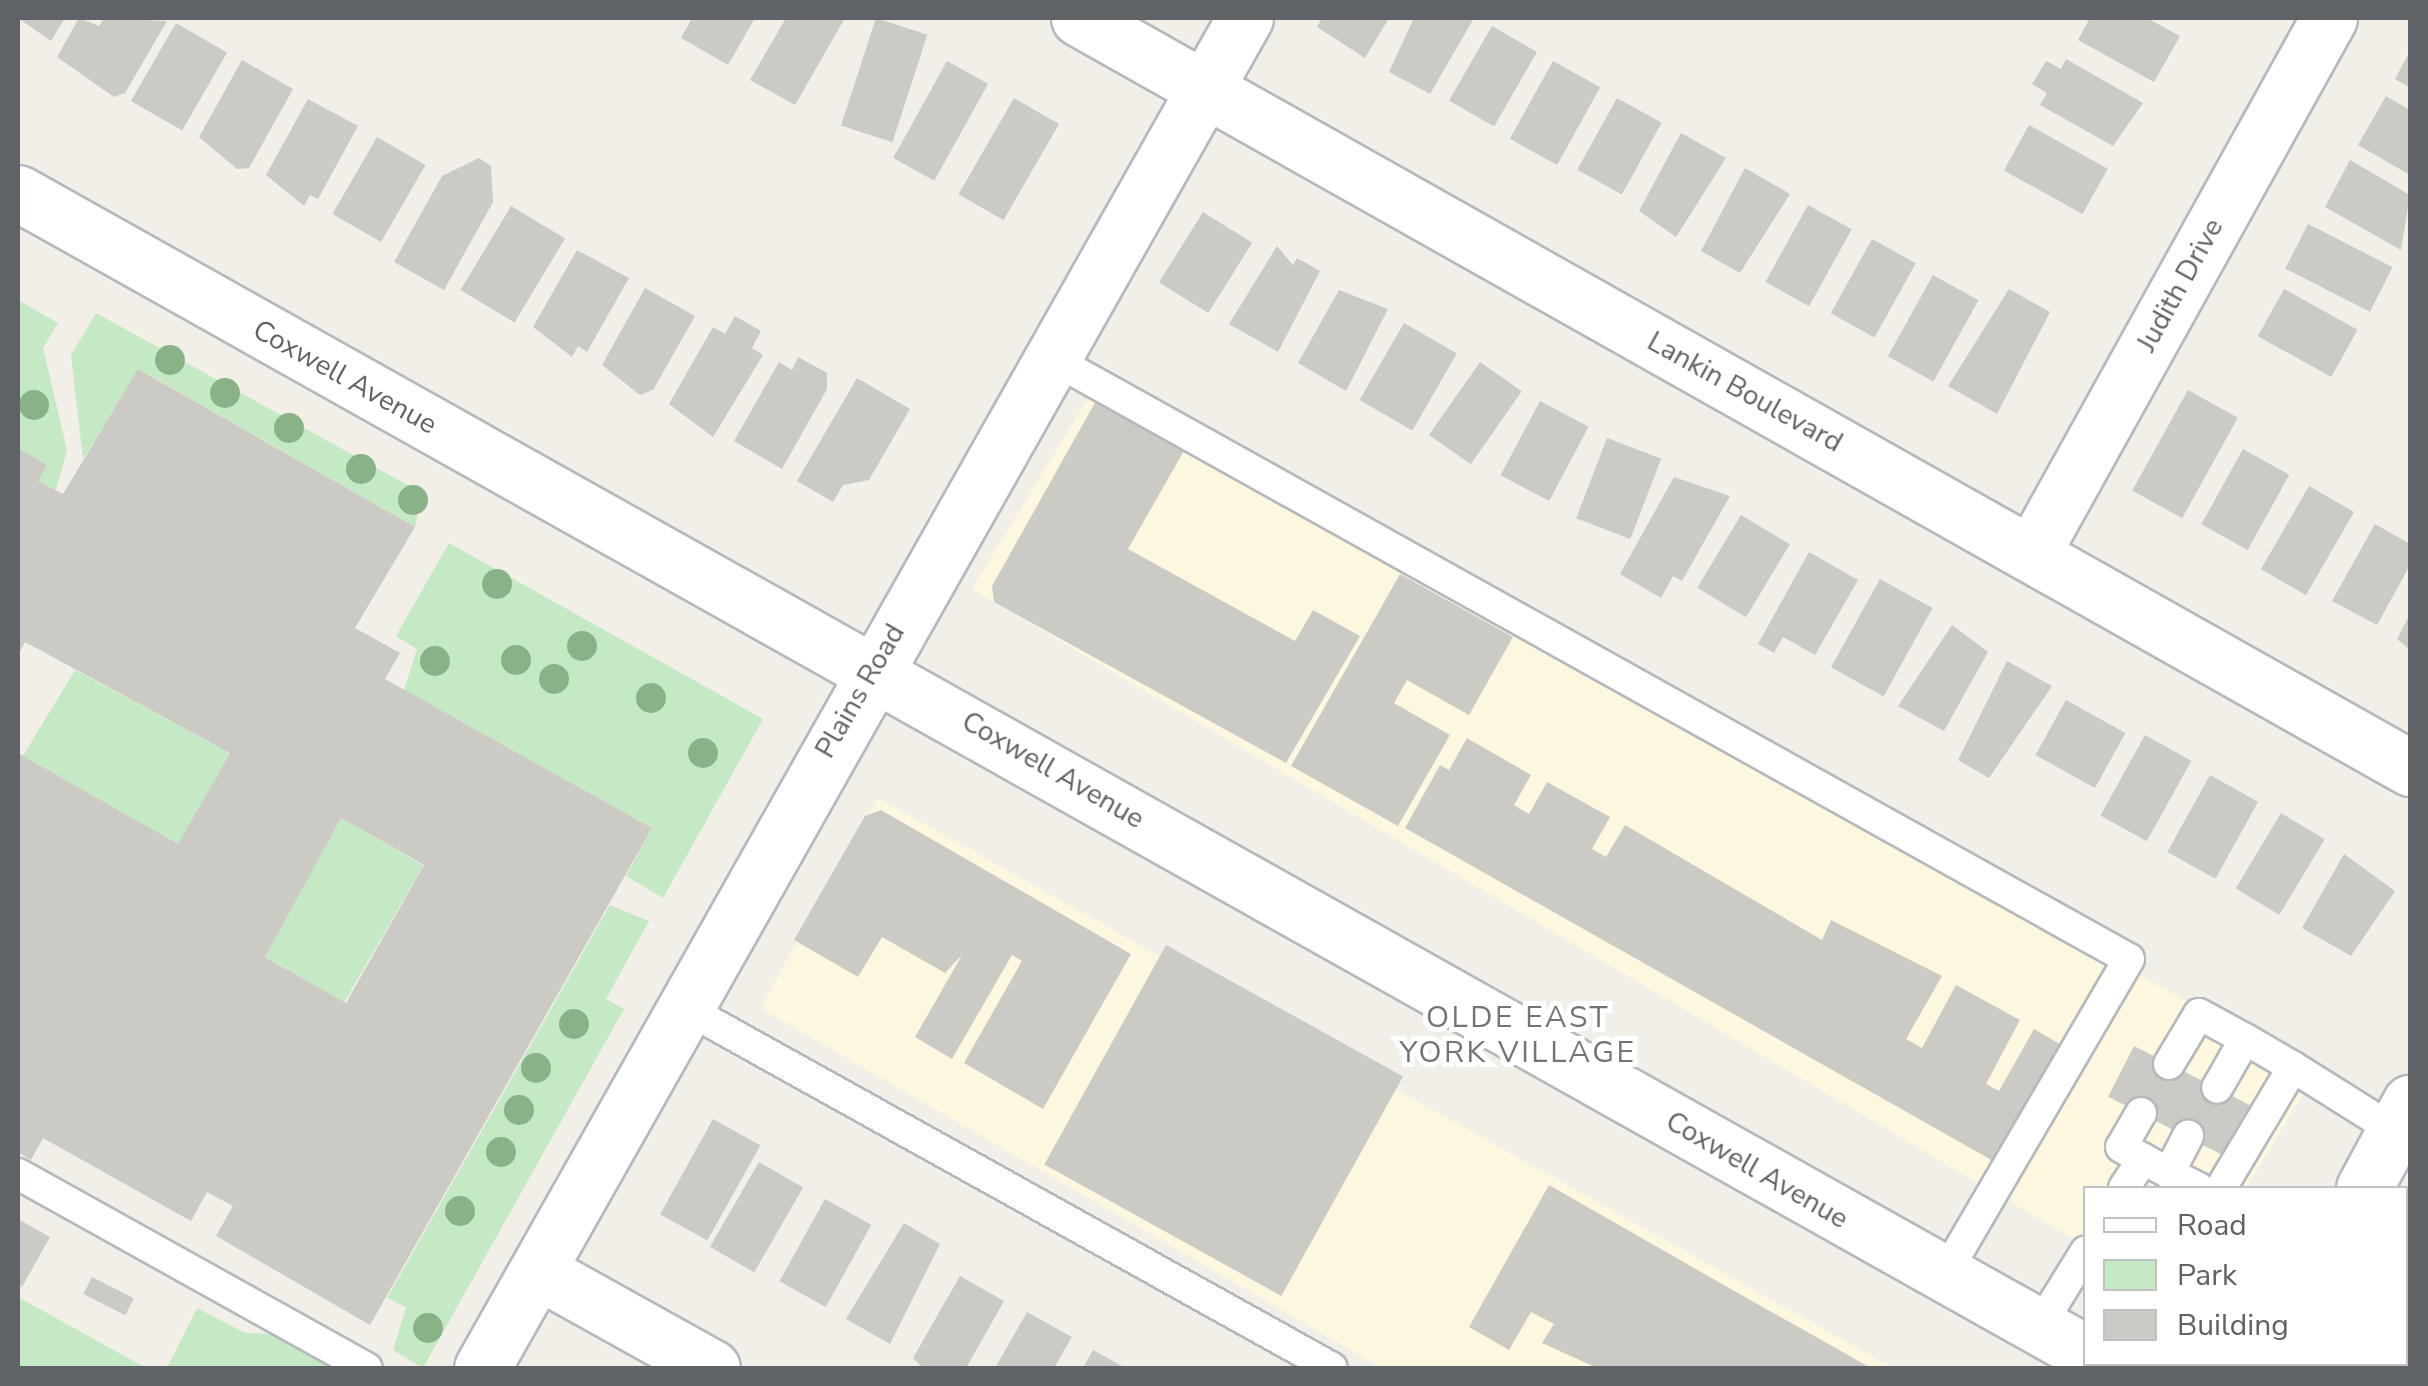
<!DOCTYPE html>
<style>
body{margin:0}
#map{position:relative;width:2428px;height:1386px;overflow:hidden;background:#f1efe8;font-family:"Nunito Sans",sans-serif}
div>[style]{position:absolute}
.commercial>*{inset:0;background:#fef7e0}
.green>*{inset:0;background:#c5e8c5;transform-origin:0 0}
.building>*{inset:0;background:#cccac5;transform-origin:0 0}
.roads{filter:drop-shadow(2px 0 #b5b8bc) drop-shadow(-2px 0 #b5b8bc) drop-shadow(0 2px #b5b8bc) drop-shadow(0 -2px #b5b8bc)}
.service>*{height:30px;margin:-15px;padding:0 15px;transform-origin:15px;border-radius:15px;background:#fff}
.minor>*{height:55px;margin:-27.5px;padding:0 27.5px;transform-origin:27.5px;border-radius:27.5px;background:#fff}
.secondary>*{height:55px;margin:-27.5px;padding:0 27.5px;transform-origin:27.5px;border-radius:27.5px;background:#fff}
.trees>*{width:30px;height:30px;margin:-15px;border-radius:50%;background:#89b387}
span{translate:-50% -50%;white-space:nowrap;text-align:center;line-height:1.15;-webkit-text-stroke:10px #fff;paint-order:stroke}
.street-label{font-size:28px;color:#5f6368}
.neighbourhood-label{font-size:30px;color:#70757a;letter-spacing:2.5px}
.frame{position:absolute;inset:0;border:20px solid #5f6368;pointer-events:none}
.legend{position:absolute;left:2083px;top:1186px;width:325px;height:180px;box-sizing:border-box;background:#fff;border:2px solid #bfc1c3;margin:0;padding:12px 18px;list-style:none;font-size:30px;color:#5f6368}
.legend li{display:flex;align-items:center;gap:20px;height:50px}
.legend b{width:50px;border:2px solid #bfc1c3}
</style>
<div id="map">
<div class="commercial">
<div style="clip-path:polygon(1092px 392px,2316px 1073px,2246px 1188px,2086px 1188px,2085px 1246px,972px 589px)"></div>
<div style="clip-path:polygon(878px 798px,1893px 1368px,1382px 1368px,760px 1008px)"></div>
</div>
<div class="green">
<div style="clip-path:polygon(18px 300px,58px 323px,43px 348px,67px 450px,56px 490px,38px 481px,47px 465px,18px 448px)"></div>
<div style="clip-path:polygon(96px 313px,422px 493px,415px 527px,139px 369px,83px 459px,71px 355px)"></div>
<div style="clip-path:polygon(449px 543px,763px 719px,663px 898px,626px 876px,652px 828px,404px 690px,417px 649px,396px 636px)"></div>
<div style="clip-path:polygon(75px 670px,230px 753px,151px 892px,78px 919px,134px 819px,23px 756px)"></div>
<div style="left:341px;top:818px;width:95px;height:158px;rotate:30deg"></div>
<div style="clip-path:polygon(610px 905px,649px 921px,606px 999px,624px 1009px,423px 1368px,393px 1350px,406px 1307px,387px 1298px)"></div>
<div style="clip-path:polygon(18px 1297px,146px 1368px,18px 1368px)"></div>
<div style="clip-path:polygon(197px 1308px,245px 1333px,271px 1334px,332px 1368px,167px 1368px)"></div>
</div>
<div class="building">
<div style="clip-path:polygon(18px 18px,65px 18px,51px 41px)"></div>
<div style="clip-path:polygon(79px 18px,99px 26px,104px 18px,167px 21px,125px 93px,114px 97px,57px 57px)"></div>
<div style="clip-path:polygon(692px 18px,755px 18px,728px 65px,681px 38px)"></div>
<div style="clip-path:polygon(786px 18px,845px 18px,795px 105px,750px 80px)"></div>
<div style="left:876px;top:18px;width:54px;height:113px;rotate:18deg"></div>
<div style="clip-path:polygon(1322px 18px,1389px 18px,1365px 58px,1317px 27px)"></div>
<div style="clip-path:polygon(1414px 18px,1474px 18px,1430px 94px,1389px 72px)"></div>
<div style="clip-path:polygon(2090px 18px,2147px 18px,2180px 36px,2154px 82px,2078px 40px)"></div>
<div style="left:176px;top:23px;width:59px;height:90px;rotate:30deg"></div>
<div style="left:1492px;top:26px;width:52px;height:86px;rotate:30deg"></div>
<div style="clip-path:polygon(2410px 51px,2410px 88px,2395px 79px)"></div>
<div style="clip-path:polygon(2066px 59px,2143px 103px,2113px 146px,2040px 105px,2047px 93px,2032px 84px,2046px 61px,2061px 69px)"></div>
<div style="clip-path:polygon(242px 60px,293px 89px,249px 168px,237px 169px,199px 137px)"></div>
<div style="left:947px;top:61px;width:47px;height:111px;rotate:29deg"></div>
<div style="left:1553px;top:61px;width:54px;height:89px;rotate:29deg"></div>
<div style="clip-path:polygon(2386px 96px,2410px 110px,2410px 175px,2358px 145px)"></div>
<div style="left:1014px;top:98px;width:52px;height:111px;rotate:30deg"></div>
<div style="left:1617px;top:98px;width:51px;height:82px;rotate:29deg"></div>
<div style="clip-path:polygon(308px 99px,358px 126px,318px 199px,310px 195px,304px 206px,266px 175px)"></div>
<div style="left:2029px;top:125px;width:90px;height:52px;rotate:29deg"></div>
<div style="clip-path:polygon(1681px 133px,1726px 158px,1676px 237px,1639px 211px)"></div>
<div style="left:377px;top:137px;width:56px;height:89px;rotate:30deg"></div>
<div style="clip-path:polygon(479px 158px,491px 166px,493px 202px,444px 290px,394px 262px,442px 176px)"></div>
<div style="clip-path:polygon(2350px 160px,2410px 195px,2401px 250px,2325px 207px)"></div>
<div style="clip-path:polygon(1745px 168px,1790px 194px,1740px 273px,1701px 251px)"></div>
<div style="left:1808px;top:205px;width:50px;height:88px;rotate:29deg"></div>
<div style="left:511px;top:206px;width:63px;height:98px;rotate:31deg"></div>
<div style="left:1203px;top:212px;width:58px;height:83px;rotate:32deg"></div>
<div style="left:2308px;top:224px;width:95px;height:50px;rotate:27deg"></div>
<div style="left:1872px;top:239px;width:50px;height:85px;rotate:29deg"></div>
<div style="clip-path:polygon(1277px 246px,1293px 265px,1297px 258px,1320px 271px,1278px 352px,1229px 324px)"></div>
<div style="clip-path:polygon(577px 250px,629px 278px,587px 352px,578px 346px,572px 357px,533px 327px)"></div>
<div style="left:1933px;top:275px;width:52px;height:93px;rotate:29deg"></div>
<div style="clip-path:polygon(645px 288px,695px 316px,653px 390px,640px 395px,602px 365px)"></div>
<div style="clip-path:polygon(2009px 289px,2050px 312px,1997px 414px,1948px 386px)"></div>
<div style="left:2284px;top:289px;width:84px;height:54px;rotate:29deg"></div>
<div style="clip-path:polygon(1339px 290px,1388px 309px,1346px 391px,1298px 363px)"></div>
<div style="clip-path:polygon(735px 316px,761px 331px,752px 348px,763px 355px,713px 437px,669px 404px,713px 327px,725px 334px)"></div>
<div style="left:1404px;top:323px;width:61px;height:89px;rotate:30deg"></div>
<div style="clip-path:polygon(798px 357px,827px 373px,827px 389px,782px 469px,734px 441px,779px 362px,792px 370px)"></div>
<div style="left:1480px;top:362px;width:51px;height:89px;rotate:35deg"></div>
<div style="clip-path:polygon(evenodd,138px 369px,415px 527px,355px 628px,400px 653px,385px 679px,652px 828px,370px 1325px,216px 1236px,233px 1206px,207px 1192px,191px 1221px,43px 1138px,31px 1160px,18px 1152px,18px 753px,178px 844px,230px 753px,25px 642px,18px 655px,18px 448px,47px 465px,38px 481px,63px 494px,138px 369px,341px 818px,424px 865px,346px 1003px,265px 957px,341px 818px)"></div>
<div style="clip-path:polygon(857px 378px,910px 409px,869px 480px,843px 485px,833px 502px,797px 481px)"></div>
<div style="left:2188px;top:390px;width:57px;height:115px;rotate:29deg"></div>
<div style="clip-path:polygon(1097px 399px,1185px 449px,1128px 549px,1295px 641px,1313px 610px,1360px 636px,1286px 763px,994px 602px,992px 586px)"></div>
<div style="left:1540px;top:401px;width:55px;height:84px;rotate:28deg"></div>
<div style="left:1607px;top:438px;width:58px;height:86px;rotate:21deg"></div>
<div style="left:2243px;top:449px;width:53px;height:86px;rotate:29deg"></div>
<div style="clip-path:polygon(1674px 477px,1730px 496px,1682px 581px,1673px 576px,1661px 598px,1620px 574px)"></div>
<div style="left:2309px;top:486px;width:52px;height:96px;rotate:30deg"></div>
<div style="left:1741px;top:515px;width:57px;height:85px;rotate:31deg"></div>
<div style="clip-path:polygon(2375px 524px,2410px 544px,2410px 565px,2377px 625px,2332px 601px)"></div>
<div style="clip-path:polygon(1809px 552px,1858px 580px,1815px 655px,1783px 637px,1774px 653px,1758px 644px)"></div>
<div style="clip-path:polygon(1400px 574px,1513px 637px,1469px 715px,1407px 680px,1394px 703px,1450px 735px,1398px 826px,1291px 766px)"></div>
<div style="left:1880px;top:579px;width:60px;height:101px;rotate:29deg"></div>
<div style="clip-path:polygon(2410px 614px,2410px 650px,2397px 639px)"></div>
<div style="clip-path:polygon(1952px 625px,1988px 652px,1944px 731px,1898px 706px)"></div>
<div style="clip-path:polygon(2007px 661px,2052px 686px,1989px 778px,1958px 760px)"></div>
<div style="left:2066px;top:700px;width:68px;height:63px;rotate:29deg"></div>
<div style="left:2145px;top:735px;width:53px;height:92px;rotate:29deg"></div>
<div style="clip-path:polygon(1467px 738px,1531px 775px,1514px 805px,1529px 814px,1547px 782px,1610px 817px,1592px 849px,1606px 857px,1625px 825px,1822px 940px,1831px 920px,1942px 976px,1906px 1039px,1922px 1048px,1956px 985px,2020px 1020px,1986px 1084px,1999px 1091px,2034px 1029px,2070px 1050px,2002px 1166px,1405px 828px,1440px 765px,1449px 770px)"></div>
<div style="left:2210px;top:775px;width:55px;height:88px;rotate:29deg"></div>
<div style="clip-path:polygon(881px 810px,1131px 954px,1043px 1109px,964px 1063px,1022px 961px,1012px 955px,952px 1059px,915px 1037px,962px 955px,945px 973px,882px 937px,858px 977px,794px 940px,865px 816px)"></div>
<div style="left:2281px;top:813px;width:51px;height:88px;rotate:31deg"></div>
<div style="clip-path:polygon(2344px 854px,2395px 891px,2351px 956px,2302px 928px)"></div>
<div style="left:1166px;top:945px;width:271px;height:251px;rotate:29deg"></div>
<div style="left:2134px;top:1046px;width:141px;height:57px;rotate:27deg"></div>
<div style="left:713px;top:1119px;width:54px;height:109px;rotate:29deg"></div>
<div style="left:759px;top:1162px;width:51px;height:98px;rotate:30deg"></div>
<div style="clip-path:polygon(1549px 1185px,1729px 1288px,1871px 1368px,1597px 1368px,1542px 1343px,1554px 1324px,1531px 1312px,1509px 1350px,1469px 1327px)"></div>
<div style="left:825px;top:1199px;width:53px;height:94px;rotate:29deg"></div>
<div style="clip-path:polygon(18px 1219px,50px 1237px,22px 1287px,18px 1285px)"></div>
<div style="clip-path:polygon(904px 1223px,940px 1244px,890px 1344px,846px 1319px)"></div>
<div style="clip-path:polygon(960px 1276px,1004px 1301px,966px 1368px,923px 1368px,913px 1358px)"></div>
<div style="left:92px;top:1277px;width:47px;height:19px;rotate:27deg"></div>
<div style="clip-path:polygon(1027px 1312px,1072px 1337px,1054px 1368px,995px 1368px)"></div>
<div style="clip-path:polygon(1093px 1350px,1126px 1368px,1083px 1368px)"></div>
</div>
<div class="roads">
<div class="service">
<div style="left:1049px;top:357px;width:1236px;rotate:29.14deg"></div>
<div style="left:2129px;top:959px;width:367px;rotate:120.3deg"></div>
<div style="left:685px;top:1008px;width:740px;rotate:29.09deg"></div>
<div style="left:2169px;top:1064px;width:58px;rotate:-59deg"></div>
<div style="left:2199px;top:1014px;width:52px;rotate:28.5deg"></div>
<div style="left:2245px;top:1039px;width:56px;rotate:119.7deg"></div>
<div style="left:2293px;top:1067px;width:120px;rotate:32.1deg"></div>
<div style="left:2141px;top:1113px;width:39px;rotate:120deg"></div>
<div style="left:2121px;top:1147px;width:55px;rotate:28.4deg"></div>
<div style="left:2169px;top:1173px;width:42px;rotate:-62.8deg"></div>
<div style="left:2169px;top:1173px;width:33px;rotate:27deg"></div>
<div style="left:18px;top:1174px;width:399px;rotate:29.1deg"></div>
<div style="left:2124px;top:1188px;width:35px;rotate:-57deg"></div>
<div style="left:2221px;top:1188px;width:141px;rotate:-59.2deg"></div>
<div style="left:2293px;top:1067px;width:56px;rotate:-149.7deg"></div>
<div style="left:2039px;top:1327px;width:89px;rotate:-58.3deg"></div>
</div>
<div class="minor">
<div style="left:1079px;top:18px;width:1528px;rotate:29.4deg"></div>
<div style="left:2032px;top:553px;width:612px;rotate:-60.96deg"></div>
<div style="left:538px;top:1271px;width:199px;rotate:29.1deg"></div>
<div style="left:482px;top:1368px;width:1551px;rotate:-60.53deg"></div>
</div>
<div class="secondary">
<div style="left:18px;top:193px;width:2371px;rotate:29.29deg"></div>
<div style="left:2364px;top:1188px;width:97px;rotate:-61.6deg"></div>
<div style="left:2265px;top:1368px;width:5px;rotate:-53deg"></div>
</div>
</div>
<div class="trees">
<div style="left:170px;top:360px"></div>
<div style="left:225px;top:393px"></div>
<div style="left:34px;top:405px"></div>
<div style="left:289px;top:428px"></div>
<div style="left:361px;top:469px"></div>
<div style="left:413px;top:500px"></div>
<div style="left:497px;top:584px"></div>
<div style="left:582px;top:646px"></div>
<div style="left:516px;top:660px"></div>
<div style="left:435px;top:661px"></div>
<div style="left:554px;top:679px"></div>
<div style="left:651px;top:698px"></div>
<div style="left:703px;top:753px"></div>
<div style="left:574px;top:1024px"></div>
<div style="left:536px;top:1068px"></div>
<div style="left:519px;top:1110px"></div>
<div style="left:501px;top:1152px"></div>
<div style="left:460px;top:1211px"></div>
<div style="left:428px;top:1328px"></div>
</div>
<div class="street-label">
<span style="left:2180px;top:285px;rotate:-61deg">Judith Drive</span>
<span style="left:345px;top:377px;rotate:29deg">Coxwell Avenue</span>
<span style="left:1745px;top:392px;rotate:29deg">Lankin Boulevard</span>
<span style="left:860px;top:691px;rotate:-60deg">Plains Road</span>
<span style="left:1053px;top:770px;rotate:30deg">Coxwell Avenue</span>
<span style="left:1757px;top:1170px;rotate:30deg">Coxwell Avenue</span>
</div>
<div class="neighbourhood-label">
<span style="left:1518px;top:1035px">OLDE EAST<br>YORK VILLAGE</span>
</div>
<div class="frame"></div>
<ul class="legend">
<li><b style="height:12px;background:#fff"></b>Road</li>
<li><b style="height:28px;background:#c5e8c5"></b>Park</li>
<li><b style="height:28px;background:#cccac5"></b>Building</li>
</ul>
</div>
